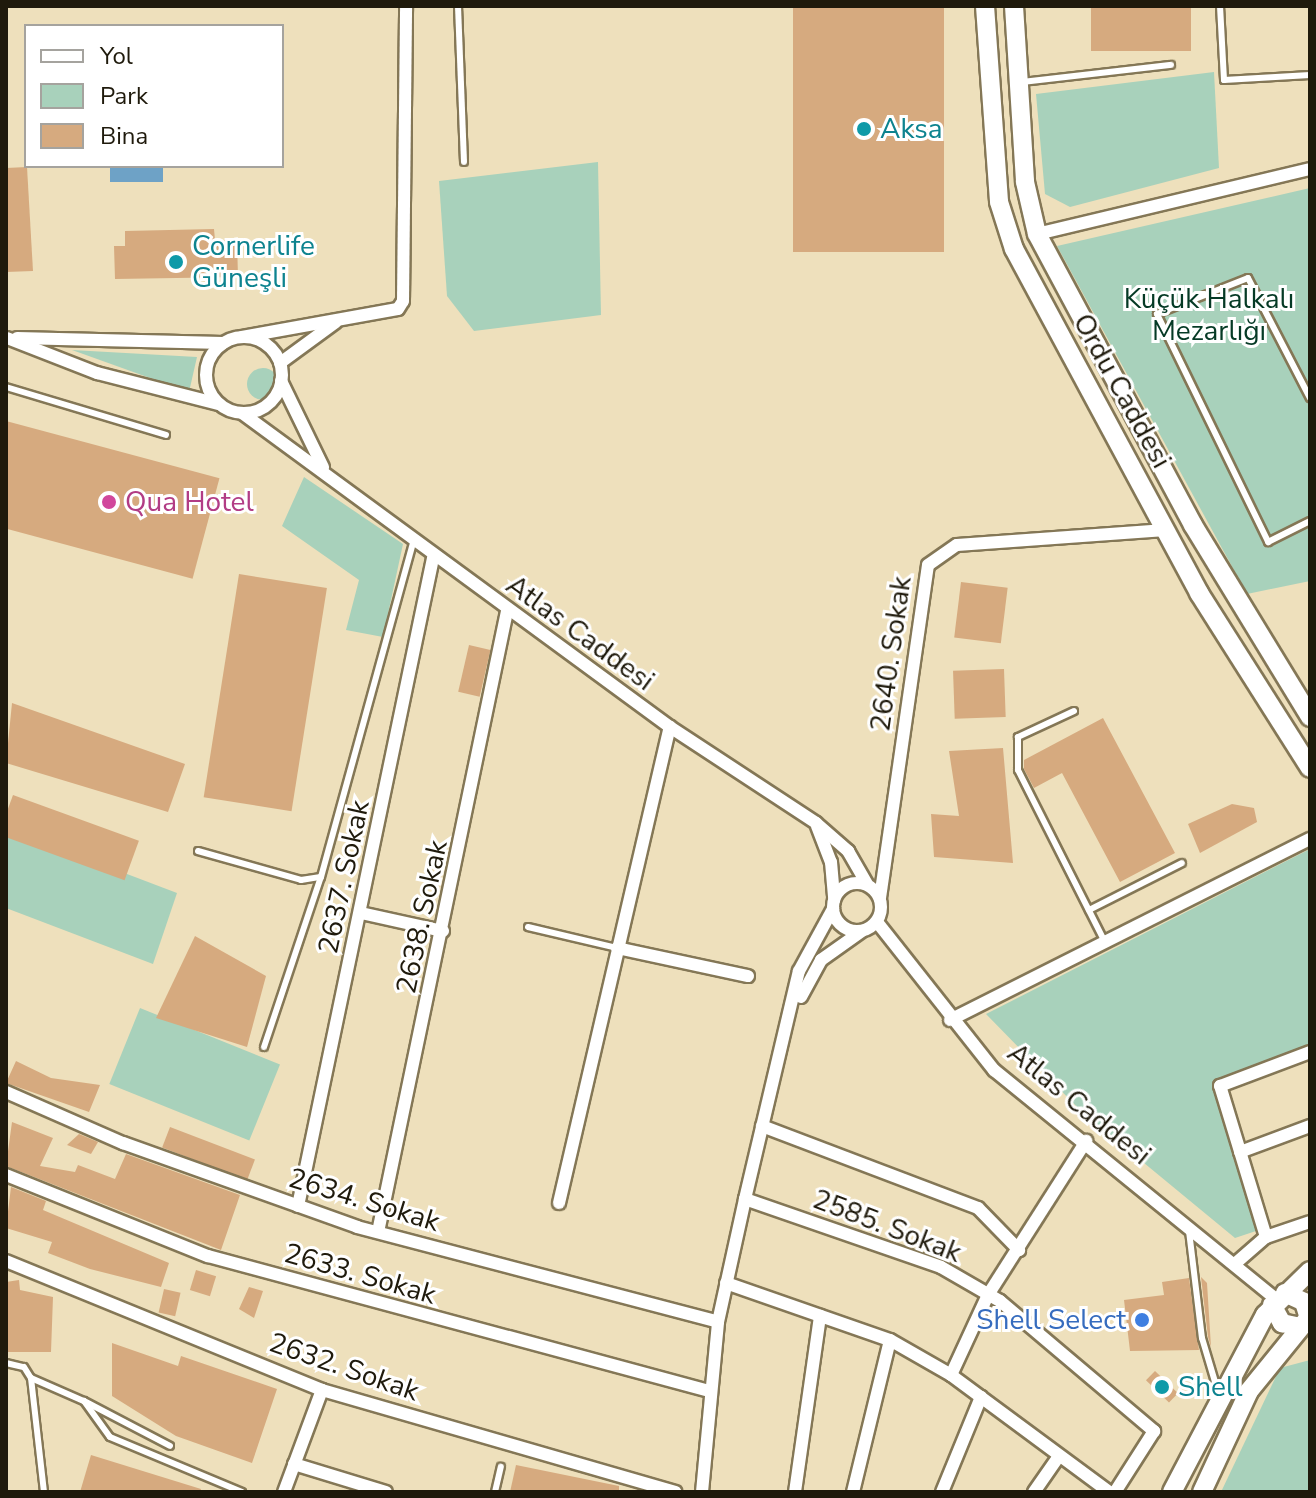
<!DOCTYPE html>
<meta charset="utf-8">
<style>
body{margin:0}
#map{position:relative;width:1316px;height:1498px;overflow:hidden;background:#eee0bc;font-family:"Nunito Sans",sans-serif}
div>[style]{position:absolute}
.green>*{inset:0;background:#a8d1bb;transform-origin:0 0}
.round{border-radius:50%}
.water>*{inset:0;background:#6ea2c6;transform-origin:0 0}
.building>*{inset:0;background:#d6aa7f;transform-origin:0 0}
.roads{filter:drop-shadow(2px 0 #847756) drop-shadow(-2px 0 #847756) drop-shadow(0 2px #847756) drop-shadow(0 -2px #847756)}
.lane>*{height:6px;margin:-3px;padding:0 3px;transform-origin:3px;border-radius:3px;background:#fff}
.street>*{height:12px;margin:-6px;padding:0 6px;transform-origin:6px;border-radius:6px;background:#fff}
.street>.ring{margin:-6px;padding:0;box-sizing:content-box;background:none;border:12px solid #fff;border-radius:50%}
.secondary>*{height:18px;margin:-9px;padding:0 9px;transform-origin:9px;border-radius:9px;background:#fff}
.dots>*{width:22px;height:22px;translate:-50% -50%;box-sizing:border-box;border:4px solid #fff;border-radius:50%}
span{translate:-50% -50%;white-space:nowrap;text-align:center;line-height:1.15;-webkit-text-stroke:6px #fff;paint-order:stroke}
.culture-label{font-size:28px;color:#0d838f}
.left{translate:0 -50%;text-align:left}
.park-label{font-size:28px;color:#053a25}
.street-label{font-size:28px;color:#1f1a0c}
.hotel-label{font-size:28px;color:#b23c85}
.shop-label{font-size:28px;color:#366cbe}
.right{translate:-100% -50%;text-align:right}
.frame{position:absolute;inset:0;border:8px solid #1f1a0c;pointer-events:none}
.legend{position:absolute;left:24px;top:24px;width:260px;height:144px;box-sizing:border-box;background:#fff;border:2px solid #a5a39e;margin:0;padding:10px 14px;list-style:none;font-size:24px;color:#1f1a0c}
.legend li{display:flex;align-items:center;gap:16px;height:40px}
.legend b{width:40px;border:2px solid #a5a39e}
</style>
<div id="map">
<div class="green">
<div style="clip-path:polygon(1214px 72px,1219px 168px,1070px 207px,1045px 194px,1036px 94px)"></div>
<div style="clip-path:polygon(598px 162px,601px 315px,474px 331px,447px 296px,439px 181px)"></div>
<div style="clip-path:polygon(1310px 188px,1310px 581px,1247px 594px,1057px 246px)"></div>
<div style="clip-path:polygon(72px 350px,197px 357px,189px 392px)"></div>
<div class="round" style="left:247px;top:368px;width:32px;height:32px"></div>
<div style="clip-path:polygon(304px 477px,403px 544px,383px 637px,346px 630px,359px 580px,282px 526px)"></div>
<div style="clip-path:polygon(6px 828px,177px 893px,153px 964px,6px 908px)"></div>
<div style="clip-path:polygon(1310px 849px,1310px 1046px,1213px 1085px,1256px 1231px,1235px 1238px,1081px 1111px,986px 1014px)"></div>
<div style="left:140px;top:1008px;width:151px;height:82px;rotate:22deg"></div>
<div style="clip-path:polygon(1310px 1360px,1310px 1492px,1221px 1492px,1280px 1368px)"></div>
</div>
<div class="water">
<div style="left:110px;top:166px;width:53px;height:16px"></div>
</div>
<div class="building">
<div style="left:793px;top:6px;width:151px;height:246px"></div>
<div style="left:1091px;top:6px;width:100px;height:45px"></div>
<div style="clip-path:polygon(27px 167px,33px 271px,6px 272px,6px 168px)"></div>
<div style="clip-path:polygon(214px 229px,215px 240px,237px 240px,238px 277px,115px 279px,114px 246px,125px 246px,125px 231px)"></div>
<div style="left:6px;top:421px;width:221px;height:104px;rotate:15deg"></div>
<div style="left:239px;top:574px;width:89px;height:226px;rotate:9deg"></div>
<div style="left:961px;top:582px;width:47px;height:56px;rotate:7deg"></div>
<div style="left:469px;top:645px;width:22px;height:48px;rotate:13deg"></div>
<div style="left:1004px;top:669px;width:48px;height:51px;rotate:88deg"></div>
<div style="clip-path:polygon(12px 703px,185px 764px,168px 812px,6px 763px)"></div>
<div style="clip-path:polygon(1103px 718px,1175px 853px,1120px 882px,1062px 773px,1034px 788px,1024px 769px,1024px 760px)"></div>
<div style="clip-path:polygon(1003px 748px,1013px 863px,934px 857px,931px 814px,959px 816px,949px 751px)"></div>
<div style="left:13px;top:795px;width:134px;height:42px;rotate:20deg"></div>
<div style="clip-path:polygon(1232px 804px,1254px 808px,1257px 822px,1200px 853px,1188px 824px)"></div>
<div style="clip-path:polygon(195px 936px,266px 976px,247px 1047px,156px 1018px)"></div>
<div style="clip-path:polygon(16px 1061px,51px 1078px,100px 1085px,89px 1112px,6px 1083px)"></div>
<div style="clip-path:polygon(12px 1122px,53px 1138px,40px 1166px,75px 1172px,78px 1165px,115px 1179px,126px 1154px,240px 1195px,221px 1250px,6px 1166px)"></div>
<div style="left:170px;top:1127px;width:91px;height:22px;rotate:21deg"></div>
<div style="clip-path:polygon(79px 1134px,98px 1142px,91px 1154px,67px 1145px)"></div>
<div style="clip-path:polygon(11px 1187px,46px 1201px,43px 1210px,169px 1263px,161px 1287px,90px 1269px,48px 1253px,52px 1242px,6px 1228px)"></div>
<div style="left:196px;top:1270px;width:21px;height:21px;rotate:17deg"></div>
<div style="clip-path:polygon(1201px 1277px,1207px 1283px,1211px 1347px,1208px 1337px)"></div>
<div style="clip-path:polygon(1189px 1278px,1199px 1350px,1130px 1351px,1124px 1300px,1164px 1295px,1162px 1282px)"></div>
<div style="clip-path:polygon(19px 1280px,20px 1290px,53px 1297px,51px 1352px,6px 1352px,6px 1282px)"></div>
<div style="clip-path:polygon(249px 1287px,263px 1291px,254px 1318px,239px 1309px)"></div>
<div style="left:164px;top:1289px;width:17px;height:24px;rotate:13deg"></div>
<div style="clip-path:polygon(112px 1343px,178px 1366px,181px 1356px,277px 1389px,252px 1463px,176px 1436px,112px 1396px)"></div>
<div style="left:1155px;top:1371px;width:32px;height:13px;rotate:44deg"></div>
<div style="clip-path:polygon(91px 1455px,201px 1489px,200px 1492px,80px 1492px)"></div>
<div style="clip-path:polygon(516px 1465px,619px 1486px,619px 1492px,510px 1492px)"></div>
</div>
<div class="roads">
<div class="lane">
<div style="left:458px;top:6px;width:156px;rotate:87.8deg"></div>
<div style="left:1220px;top:6px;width:74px;rotate:86.9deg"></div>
<div style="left:1224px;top:80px;width:86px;rotate:-3.3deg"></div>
<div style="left:1023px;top:82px;width:149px;rotate:-6.6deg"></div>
<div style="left:6px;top:387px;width:167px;rotate:16.7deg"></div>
<div style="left:1310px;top:398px;width:135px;rotate:-117.3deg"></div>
<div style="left:1248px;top:278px;width:98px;rotate:158.4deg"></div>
<div style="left:1157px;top:314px;width:254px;rotate:64deg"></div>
<div style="left:1268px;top:542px;width:47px;rotate:-26.6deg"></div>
<div style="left:1074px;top:711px;width:62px;rotate:155.1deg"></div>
<div style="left:1018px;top:737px;width:33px;rotate:90deg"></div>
<div style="left:1018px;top:770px;width:193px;rotate:63.2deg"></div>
<div style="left:198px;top:851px;width:107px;rotate:15.7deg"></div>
<div style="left:301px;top:880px;width:20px;rotate:-9deg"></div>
<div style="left:321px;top:877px;width:347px;rotate:-74.6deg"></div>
<div style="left:1089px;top:910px;width:104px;rotate:-26.8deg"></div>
<div style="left:528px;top:927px;width:91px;rotate:13.3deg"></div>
<div style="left:264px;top:1047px;width:179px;rotate:-71.5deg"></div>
<div style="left:1189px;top:1231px;width:108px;rotate:83.1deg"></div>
<div style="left:1202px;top:1338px;width:56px;rotate:73.5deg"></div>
<div style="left:6px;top:1363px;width:18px;rotate:13deg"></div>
<div style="left:24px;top:1367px;width:13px;rotate:58deg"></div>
<div style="left:31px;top:1378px;width:115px;rotate:83.5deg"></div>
<div style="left:31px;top:1378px;width:58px;rotate:23.5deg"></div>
<div style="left:84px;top:1401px;width:44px;rotate:54.2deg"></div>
<div style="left:110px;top:1437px;width:143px;rotate:22.6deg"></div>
<div style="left:84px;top:1401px;width:97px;rotate:27.6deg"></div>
<div style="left:495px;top:1492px;width:26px;rotate:-77deg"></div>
</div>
<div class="street">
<div style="left:1037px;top:234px;width:281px;rotate:-13.4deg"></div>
<div style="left:242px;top:337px;width:158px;rotate:-10.2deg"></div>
<div style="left:398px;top:309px;width:9px;rotate:-58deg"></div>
<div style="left:403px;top:301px;width:295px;rotate:-89.4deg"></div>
<div class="ring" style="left:206px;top:337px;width:64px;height:64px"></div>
<div style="left:7px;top:338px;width:97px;rotate:21.3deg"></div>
<div style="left:97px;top:373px;width:126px;rotate:14.3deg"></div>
<div style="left:17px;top:338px;width:206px;rotate:1.4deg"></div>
<div style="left:280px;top:363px;width:69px;rotate:-36.2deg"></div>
<div style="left:281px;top:381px;width:96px;rotate:64deg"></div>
<div style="left:242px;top:413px;width:531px;rotate:36.27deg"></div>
<div style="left:670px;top:727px;width:175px;rotate:33.3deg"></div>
<div style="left:816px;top:823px;width:43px;rotate:41.2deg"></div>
<div style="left:848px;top:851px;width:38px;rotate:60deg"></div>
<div style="left:817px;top:826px;width:39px;rotate:69deg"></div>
<div style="left:831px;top:862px;width:38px;rotate:85deg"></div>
<div class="ring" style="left:833px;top:883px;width:36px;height:36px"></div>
<div style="left:880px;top:898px;width:336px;rotate:-81.8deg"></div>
<div style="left:928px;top:565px;width:35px;rotate:-35deg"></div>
<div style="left:957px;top:545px;width:209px;rotate:-4.1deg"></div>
<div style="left:361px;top:913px;width:84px;rotate:12.4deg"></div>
<div style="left:877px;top:922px;width:189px;rotate:51.7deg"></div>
<div style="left:994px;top:1070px;width:363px;rotate:39.1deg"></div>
<div style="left:617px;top:948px;width:134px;rotate:12.1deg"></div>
<div style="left:801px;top:997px;width:42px;rotate:-61.6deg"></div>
<div style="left:821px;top:960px;width:50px;rotate:-35.3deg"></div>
<div style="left:950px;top:1020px;width:403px;rotate:-26.7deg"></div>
<div style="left:6px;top:1092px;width:128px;rotate:23.6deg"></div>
<div style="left:123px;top:1143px;width:249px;rotate:19.7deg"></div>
<div style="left:357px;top:1227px;width:373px;rotate:14.7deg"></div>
<div style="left:762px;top:1126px;width:231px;rotate:20.8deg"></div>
<div style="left:978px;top:1208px;width:59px;rotate:45.7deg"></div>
<div style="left:1240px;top:1152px;width:75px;rotate:-20.4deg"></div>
<div style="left:6px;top:1175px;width:218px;rotate:21.9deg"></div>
<div style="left:208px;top:1256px;width:519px;rotate:15.08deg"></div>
<div style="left:745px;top:1199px;width:207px;rotate:19.1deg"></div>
<div style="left:941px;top:1267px;width:68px;rotate:30deg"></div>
<div style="left:1000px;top:1301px;width:202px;rotate:40.2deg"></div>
<div style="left:1154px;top:1431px;width:72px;rotate:122.6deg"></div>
<div style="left:559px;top:1203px;width:489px;rotate:-76.9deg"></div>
<div style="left:298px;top:1206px;width:662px;rotate:-78.23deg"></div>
<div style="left:378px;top:1232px;width:634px;rotate:-78.26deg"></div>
<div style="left:1266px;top:1237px;width:158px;rotate:-106.9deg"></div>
<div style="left:1220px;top:1086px;width:96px;rotate:-20.7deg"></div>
<div style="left:6px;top:1261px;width:341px;rotate:22.2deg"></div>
<div style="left:322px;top:1390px;width:368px;rotate:16.1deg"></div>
<div style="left:1237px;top:1262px;width:38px;rotate:-41deg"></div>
<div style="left:1266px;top:1237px;width:46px;rotate:-18.8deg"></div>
<div style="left:726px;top:1283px;width:174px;rotate:19.2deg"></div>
<div style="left:890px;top:1340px;width:70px;rotate:29.8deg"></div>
<div style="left:951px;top:1375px;width:197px;rotate:36.5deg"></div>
<div style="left:951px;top:1375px;width:88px;rotate:-65.2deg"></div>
<div style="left:988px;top:1295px;width:183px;rotate:-57.5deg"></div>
<div style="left:294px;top:1464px;width:96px;rotate:16.9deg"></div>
<div style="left:284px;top:1492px;width:109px;rotate:-69.6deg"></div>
<div style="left:702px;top:1492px;width:171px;rotate:-84.6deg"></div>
<div style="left:718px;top:1322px;width:126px;rotate:-77.6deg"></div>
<div style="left:745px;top:1199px;width:234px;rotate:-76.7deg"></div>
<div style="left:799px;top:971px;width:71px;rotate:-61.3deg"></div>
<div style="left:795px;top:1492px;width:178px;rotate:-81.9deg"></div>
<div style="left:853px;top:1492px;width:156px;rotate:-76.3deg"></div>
<div style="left:942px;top:1492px;width:103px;rotate:-67.7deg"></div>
<div style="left:1034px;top:1492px;width:44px;rotate:-55.2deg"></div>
</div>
<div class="secondary">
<div style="left:985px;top:6px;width:196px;rotate:85.9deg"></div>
<div style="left:999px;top:202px;width:49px;rotate:72.3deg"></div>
<div style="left:1014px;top:249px;width:391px;rotate:61.7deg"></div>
<div style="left:1199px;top:593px;width:207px;rotate:57.6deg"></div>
<div style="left:1014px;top:6px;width:176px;rotate:86.4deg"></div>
<div style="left:1025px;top:182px;width:53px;rotate:77deg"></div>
<div style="left:1037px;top:234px;width:330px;rotate:61.8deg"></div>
<div style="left:1193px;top:525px;width:225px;rotate:58.6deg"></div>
<div style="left:1285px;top:1293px;width:21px;rotate:25deg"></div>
<div style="left:1304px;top:1302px;width:17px;rotate:73deg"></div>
<div style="left:1272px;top:1305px;width:21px;rotate:61deg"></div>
<div style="left:1282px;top:1323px;width:19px;rotate:12deg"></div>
<div style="left:1172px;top:1492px;width:200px;rotate:-62.3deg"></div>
<div style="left:1265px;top:1315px;width:63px;rotate:-44.4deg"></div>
<div style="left:1202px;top:1492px;width:111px;rotate:-65deg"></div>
<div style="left:1249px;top:1391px;width:97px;rotate:-50.9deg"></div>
</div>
</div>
<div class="dots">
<div style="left:864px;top:129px;background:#0f9aa8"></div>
<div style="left:176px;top:262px;background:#0f9aa8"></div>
<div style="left:109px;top:502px;background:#d1479c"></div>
<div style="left:1142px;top:1320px;background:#3f7fe0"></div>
<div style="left:1162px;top:1387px;background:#0f9aa8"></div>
</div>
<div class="culture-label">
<span class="left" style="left:880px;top:129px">Aksa</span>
<span class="left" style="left:192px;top:262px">Cornerlife<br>Güneşli</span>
<span class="left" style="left:1178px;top:1387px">Shell</span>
</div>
<div class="park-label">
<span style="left:1209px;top:315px">Küçük Halkalı<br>Mezarlığı</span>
</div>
<div class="street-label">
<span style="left:1122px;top:391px;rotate:61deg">Ordu Caddesi</span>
<span style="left:580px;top:633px;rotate:36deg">Atlas Caddesi</span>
<span style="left:891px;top:654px;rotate:-82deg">2640. Sokak</span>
<span style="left:344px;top:877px;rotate:-78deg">2637. Sokak</span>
<span style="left:422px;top:917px;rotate:-78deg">2638. Sokak</span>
<span style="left:1079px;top:1104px;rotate:39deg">Atlas Caddesi</span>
<span style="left:364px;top:1200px;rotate:17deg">2634. Sokak</span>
<span style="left:887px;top:1226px;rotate:21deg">2585. Sokak</span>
<span style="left:360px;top:1274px;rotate:16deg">2633. Sokak</span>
<span style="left:344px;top:1367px;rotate:19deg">2632. Sokak</span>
</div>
<div class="hotel-label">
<span class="left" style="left:125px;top:502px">Qua Hotel</span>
</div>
<div class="shop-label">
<span class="right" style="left:1126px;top:1320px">Shell Select</span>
</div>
<div class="frame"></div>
<ul class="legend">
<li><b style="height:10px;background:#fff"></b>Yol</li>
<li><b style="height:22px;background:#a8d1bb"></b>Park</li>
<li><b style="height:22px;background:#d6aa7f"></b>Bina</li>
</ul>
</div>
